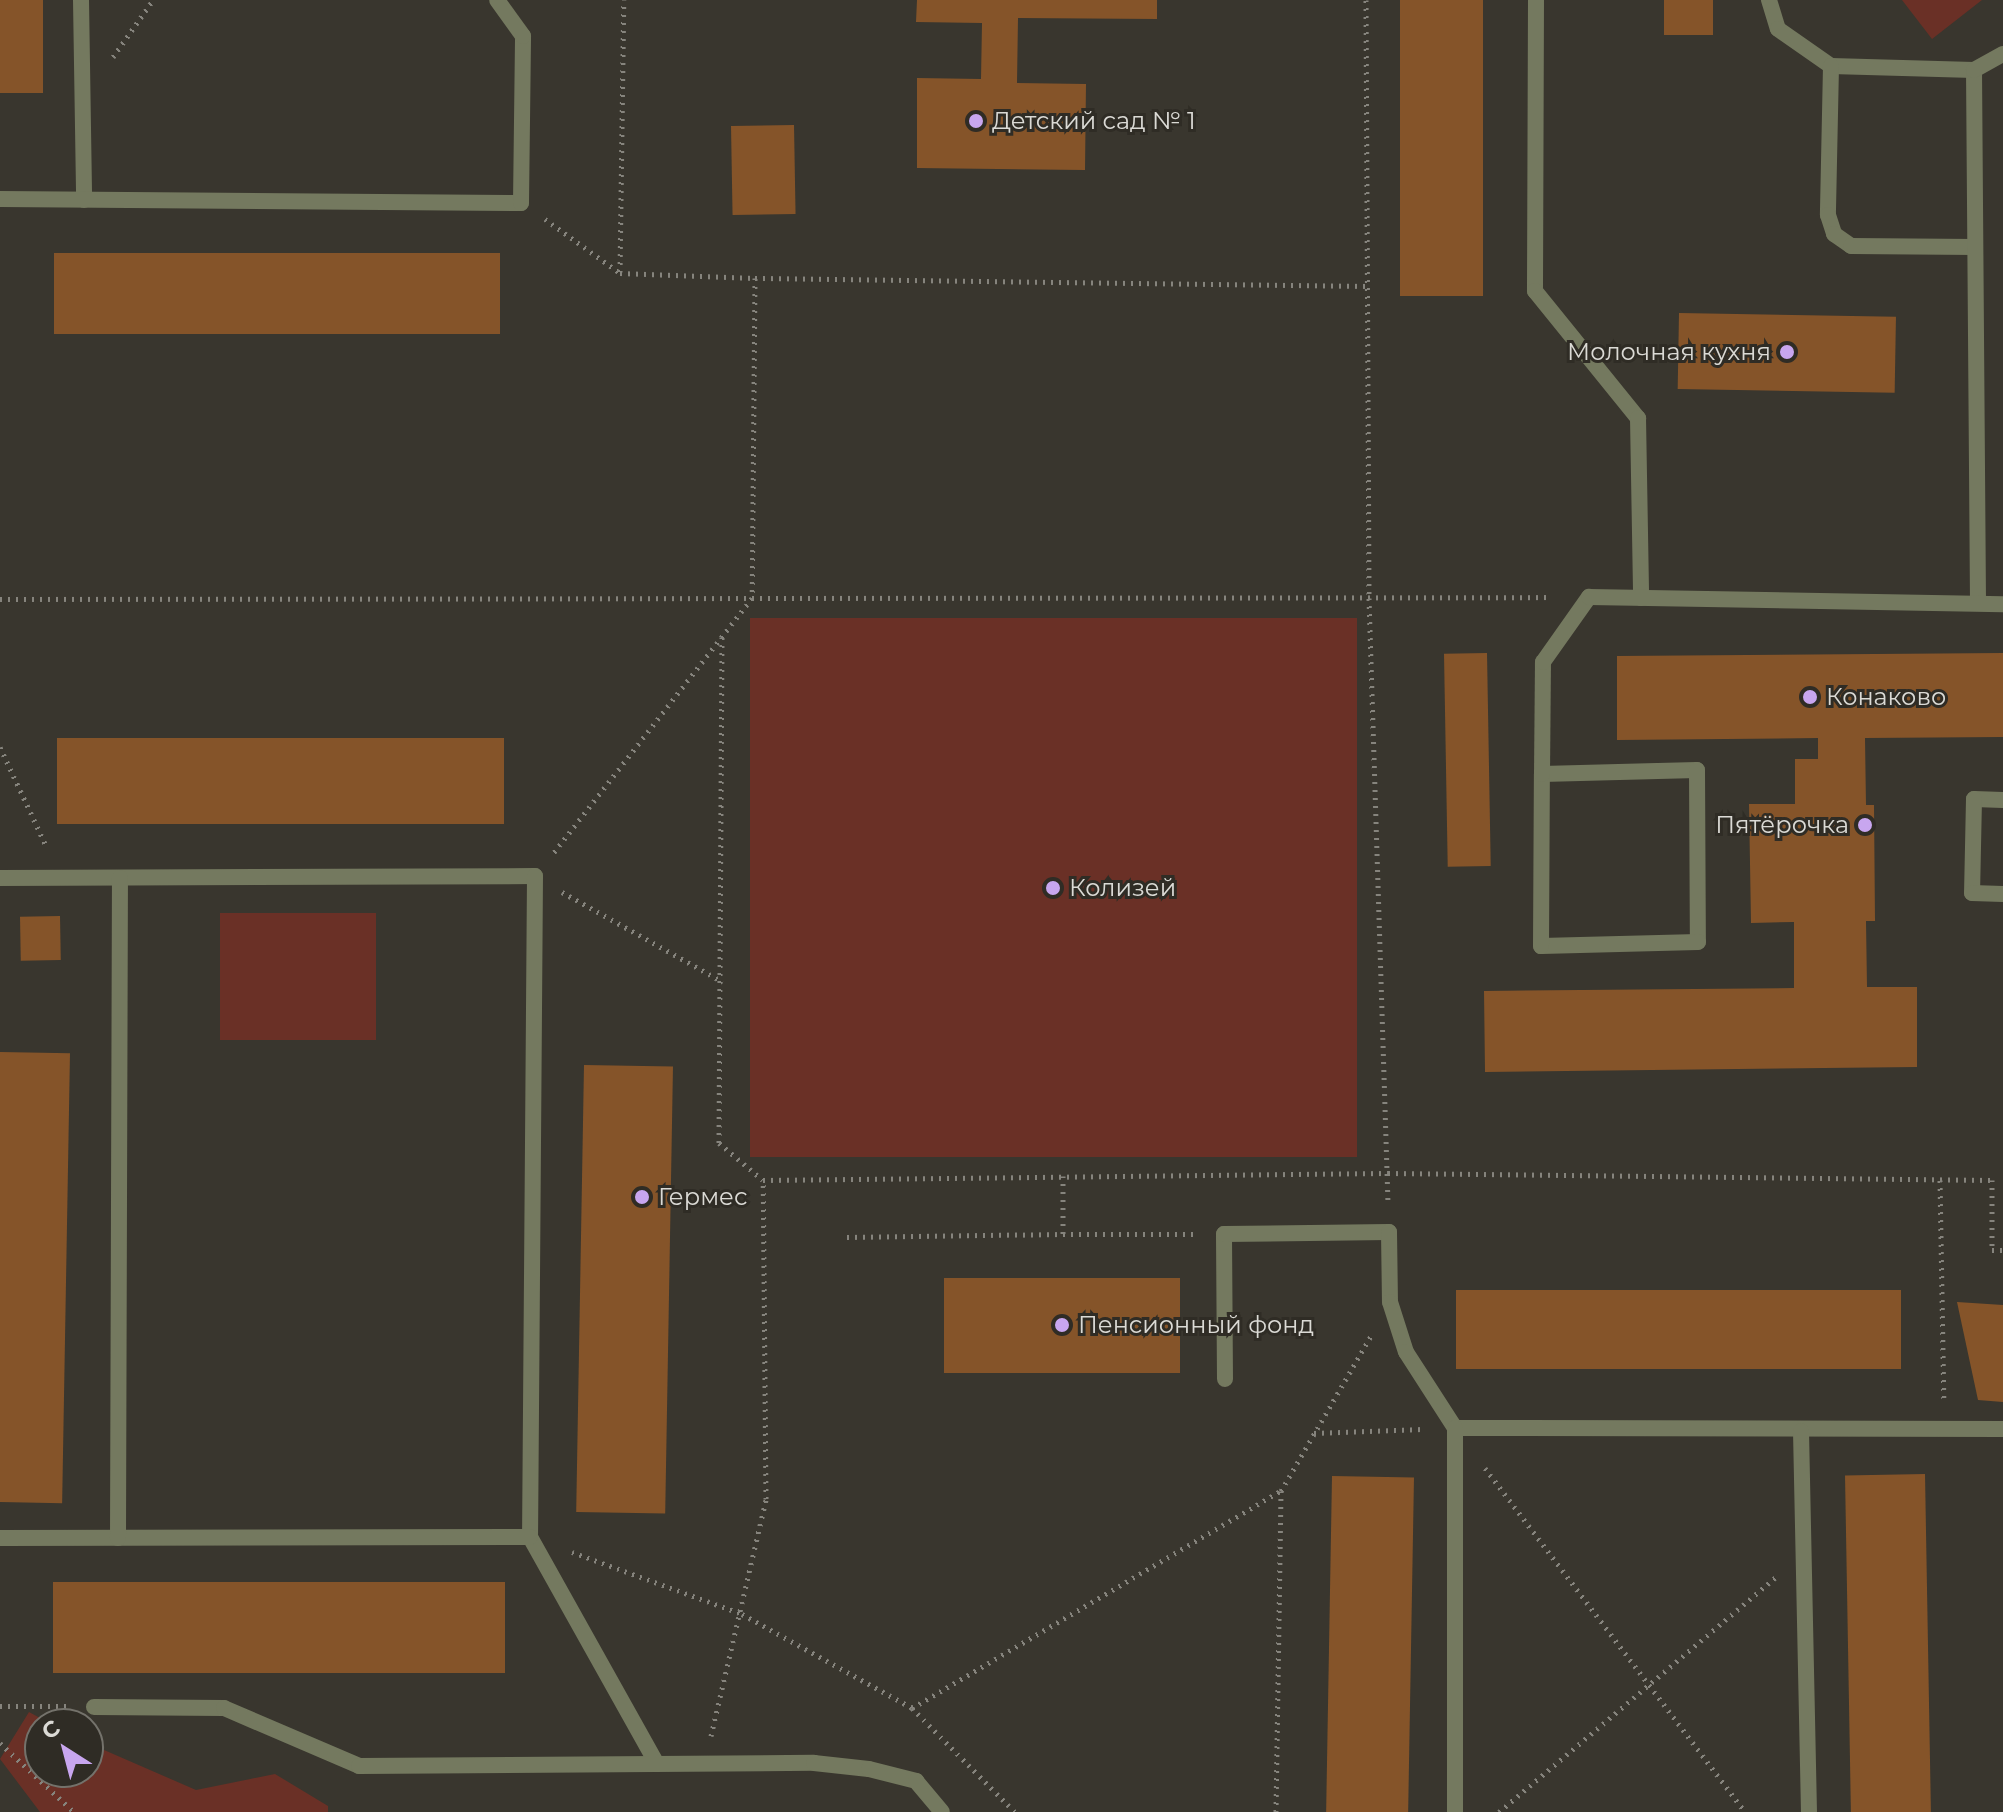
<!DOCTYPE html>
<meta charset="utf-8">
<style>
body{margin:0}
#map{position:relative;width:2003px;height:1812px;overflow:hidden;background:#39362e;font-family:Montserrat,sans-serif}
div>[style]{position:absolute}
.green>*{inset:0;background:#6a3026;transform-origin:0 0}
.building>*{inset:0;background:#855429;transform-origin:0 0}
.path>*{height:5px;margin-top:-2.5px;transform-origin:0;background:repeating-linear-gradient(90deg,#86847d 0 2px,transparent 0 8px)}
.service>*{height:16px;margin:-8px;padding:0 8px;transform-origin:8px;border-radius:8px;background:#74795f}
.dots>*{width:22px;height:22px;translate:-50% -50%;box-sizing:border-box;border:4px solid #2f2c25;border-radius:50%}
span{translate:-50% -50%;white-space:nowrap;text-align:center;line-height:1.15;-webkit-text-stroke:6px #2f2c25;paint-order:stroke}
.poi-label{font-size:24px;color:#dbdad5}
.left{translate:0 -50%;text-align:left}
.right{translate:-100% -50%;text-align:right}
.north{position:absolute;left:24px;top:1708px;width:80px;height:80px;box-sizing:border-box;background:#2f2c25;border:2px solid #74726b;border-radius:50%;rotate:324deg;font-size:22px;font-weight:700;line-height:32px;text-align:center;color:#dbdad5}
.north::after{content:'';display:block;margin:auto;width:28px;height:36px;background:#c8a6ef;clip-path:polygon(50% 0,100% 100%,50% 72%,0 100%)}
</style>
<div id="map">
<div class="green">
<div style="clip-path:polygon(1902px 0,1982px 0,1932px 39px)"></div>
<div style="left:750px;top:618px;width:607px;height:539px"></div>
<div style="left:376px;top:913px;width:127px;height:156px;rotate:90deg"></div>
<div style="clip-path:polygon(29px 1712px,51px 1724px,40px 1724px,40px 1772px,88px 1772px,88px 1743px,196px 1790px,275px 1774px,328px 1806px,328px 1812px,40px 1812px,0 1759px)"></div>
</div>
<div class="building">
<div style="left:0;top:0;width:43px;height:93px"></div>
<div style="clip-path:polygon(917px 0,1157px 0,1157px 19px,1018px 18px,1017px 83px,1086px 84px,1085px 170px,917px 168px,917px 78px,981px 79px,982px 23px,916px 22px)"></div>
<div style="left:1400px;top:0;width:83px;height:296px"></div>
<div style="left:1664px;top:0;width:49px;height:35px"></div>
<div style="left:794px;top:125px;width:89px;height:63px;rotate:89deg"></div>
<div style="left:500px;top:253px;width:81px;height:446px;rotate:90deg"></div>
<div style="left:1679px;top:313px;width:217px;height:76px;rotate:1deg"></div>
<div style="left:1487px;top:653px;width:213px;height:43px;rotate:89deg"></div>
<div style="clip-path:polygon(2003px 653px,2003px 737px,1865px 738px,1866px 805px,1874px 805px,1875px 921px,1866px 921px,1867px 987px,1917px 987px,1917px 1067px,1485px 1072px,1484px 991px,1794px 988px,1794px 922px,1751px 923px,1749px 804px,1795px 804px,1795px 759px,1818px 759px,1818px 738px,1617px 740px,1617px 656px)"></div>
<div style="left:57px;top:738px;width:447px;height:86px"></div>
<div style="left:60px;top:916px;width:44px;height:40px;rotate:89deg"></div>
<div style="left:0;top:1052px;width:70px;height:450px;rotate:1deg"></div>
<div style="left:584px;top:1065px;width:89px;height:447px;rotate:1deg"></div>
<div style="left:944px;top:1278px;width:236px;height:95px"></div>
<div style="left:1456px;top:1290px;width:445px;height:79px"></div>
<div style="clip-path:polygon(1957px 1302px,2003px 1305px,2003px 1402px,1978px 1400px)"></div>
<div style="left:1925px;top:1474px;width:338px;height:80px;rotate:89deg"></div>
<div style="left:1332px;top:1476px;width:82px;height:336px;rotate:1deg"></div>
<div style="left:53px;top:1582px;width:452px;height:91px"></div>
</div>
<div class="path">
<div style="left:1366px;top:0;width:598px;rotate:89.71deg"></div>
<div style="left:1369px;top:598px;width:605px;rotate:88.2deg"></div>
<div style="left:113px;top:57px;width:70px;rotate:-54.9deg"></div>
<div style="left:545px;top:219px;width:92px;rotate:35.8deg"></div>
<div style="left:620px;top:273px;width:135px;rotate:2.1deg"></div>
<div style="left:755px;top:278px;width:320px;rotate:90.5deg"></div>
<div style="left:752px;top:598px;width:327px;rotate:127.9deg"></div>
<div style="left:620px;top:272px;width:272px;rotate:-89.2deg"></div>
<div style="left:755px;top:278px;width:613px;rotate:0.75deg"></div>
<div style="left:0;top:599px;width:1552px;rotate:-0.07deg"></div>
<div style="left:722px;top:637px;width:506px;rotate:90.34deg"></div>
<div style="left:719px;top:1143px;width:57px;rotate:40.1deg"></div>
<div style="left:763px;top:1180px;width:625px;rotate:-0.64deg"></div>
<div style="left:1388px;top:1173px;width:604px;rotate:0.66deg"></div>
<div style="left:1992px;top:1180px;width:70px;rotate:90deg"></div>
<div style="left:1992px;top:1250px;width:11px"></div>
<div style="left:0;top:747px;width:111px;rotate:65deg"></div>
<div style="left:562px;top:892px;width:184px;rotate:29.2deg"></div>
<div style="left:1063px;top:1176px;width:58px;rotate:90deg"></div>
<div style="left:1063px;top:1234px;width:133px"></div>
<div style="left:1940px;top:1180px;width:223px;rotate:89deg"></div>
<div style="left:847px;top:1237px;width:216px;rotate:-0.8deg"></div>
<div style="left:1314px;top:1433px;width:109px;rotate:-2.1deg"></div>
<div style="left:1485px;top:1468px;width:431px;rotate:52.9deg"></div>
<div style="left:572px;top:1552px;width:181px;rotate:20deg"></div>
<div style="left:742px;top:1614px;width:194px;rotate:28.9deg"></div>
<div style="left:912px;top:1708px;width:146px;rotate:45.3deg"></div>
<div style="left:0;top:1706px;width:67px"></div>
<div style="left:912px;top:1708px;width:428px;rotate:-30.5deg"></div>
<div style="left:1281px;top:1491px;width:179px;rotate:-59.9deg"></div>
<div style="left:711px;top:1736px;width:243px;rotate:-76.9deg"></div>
<div style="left:766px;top:1499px;width:319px;rotate:-90.5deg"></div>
<div style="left:0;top:1743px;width:101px;rotate:43deg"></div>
<div style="left:1276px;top:1812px;width:321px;rotate:-89.1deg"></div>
<div style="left:1499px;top:1812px;width:363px;rotate:-40.3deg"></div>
</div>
<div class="service">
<div style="left:81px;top:0;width:200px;rotate:89.1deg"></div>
<div style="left:1536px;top:0;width:291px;rotate:90.2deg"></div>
<div style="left:1535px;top:291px;width:164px;rotate:51deg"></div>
<div style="left:1638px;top:418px;width:180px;rotate:89deg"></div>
<div style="left:1769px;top:0;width:30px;rotate:73deg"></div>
<div style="left:1778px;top:29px;width:65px;rotate:34.9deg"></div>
<div style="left:1831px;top:66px;width:143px;rotate:1.6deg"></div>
<div style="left:1831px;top:66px;width:149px;rotate:91.2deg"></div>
<div style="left:1828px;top:215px;width:20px;rotate:72deg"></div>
<div style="left:1834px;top:234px;width:21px;rotate:35deg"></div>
<div style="left:1851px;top:246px;width:124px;rotate:0.5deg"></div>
<div style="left:0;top:199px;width:521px;rotate:0.44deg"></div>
<div style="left:521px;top:203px;width:167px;rotate:-89.3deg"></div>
<div style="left:523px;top:36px;width:44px;rotate:-125.8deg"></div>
<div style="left:1978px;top:602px;width:532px;rotate:-90.43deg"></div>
<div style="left:1974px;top:70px;width:33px;rotate:-29deg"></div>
<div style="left:1542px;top:774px;width:155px;rotate:-1.5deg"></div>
<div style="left:1697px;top:770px;width:172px;rotate:89.7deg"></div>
<div style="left:1698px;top:942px;width:157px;rotate:178.5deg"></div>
<div style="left:1541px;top:946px;width:172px;rotate:-89.7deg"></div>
<div style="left:1542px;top:774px;width:112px;rotate:-89.5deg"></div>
<div style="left:1543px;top:662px;width:80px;rotate:-54.7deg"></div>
<div style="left:1589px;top:597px;width:414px;rotate:1deg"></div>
<div style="left:2003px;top:800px;width:29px;rotate:-178deg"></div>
<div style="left:1974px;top:799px;width:94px;rotate:91.2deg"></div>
<div style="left:1972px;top:893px;width:31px;rotate:2deg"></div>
<div style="left:0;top:878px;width:535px;rotate:-0.21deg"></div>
<div style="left:535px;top:876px;width:661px;rotate:90.43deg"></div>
<div style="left:530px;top:1537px;width:260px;rotate:60.8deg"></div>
<div style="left:1225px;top:1379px;width:145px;rotate:-90.4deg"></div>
<div style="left:1224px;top:1234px;width:165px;rotate:-0.7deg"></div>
<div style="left:1389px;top:1232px;width:70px;rotate:89.2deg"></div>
<div style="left:1390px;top:1302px;width:52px;rotate:72.3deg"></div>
<div style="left:1406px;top:1352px;width:90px;rotate:57.2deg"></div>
<div style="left:1455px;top:1428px;width:548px;rotate:0.1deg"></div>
<div style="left:1801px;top:1431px;width:381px;rotate:88.8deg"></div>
<div style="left:0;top:1538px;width:530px;rotate:-0.11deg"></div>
<div style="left:118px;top:1538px;width:660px;rotate:-89.83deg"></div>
<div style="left:94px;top:1707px;width:130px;rotate:0.4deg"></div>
<div style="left:224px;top:1708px;width:147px;rotate:23.2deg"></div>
<div style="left:359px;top:1766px;width:455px;rotate:-0.4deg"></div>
<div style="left:814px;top:1763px;width:55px;rotate:6.2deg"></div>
<div style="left:869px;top:1769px;width:49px;rotate:14.3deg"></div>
<div style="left:916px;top:1781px;width:40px;rotate:50deg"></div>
<div style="left:1455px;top:1812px;width:384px;rotate:-90deg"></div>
</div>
<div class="dots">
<div style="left:976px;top:121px;background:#c8a6ef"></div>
<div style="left:1787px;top:352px;background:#c8a6ef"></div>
<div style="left:1810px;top:697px;background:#c8a6ef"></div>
<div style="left:1865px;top:825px;background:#c8a6ef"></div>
<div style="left:1053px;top:888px;background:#c8a6ef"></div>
<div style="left:642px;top:1197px;background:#c8a6ef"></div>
<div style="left:1062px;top:1325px;background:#c8a6ef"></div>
</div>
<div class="poi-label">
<span class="left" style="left:992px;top:121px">Детский сад № 1</span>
<span class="right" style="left:1771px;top:352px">Молочная кухня</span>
<span class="left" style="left:1826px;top:697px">Конаково</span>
<span class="right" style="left:1849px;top:825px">Пятёрочка</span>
<span class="left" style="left:1069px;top:888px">Колизей</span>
<span class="left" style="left:658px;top:1197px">Гермес</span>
<span class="left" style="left:1078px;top:1325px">Пенсионный фонд</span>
</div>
<div class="north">С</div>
</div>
